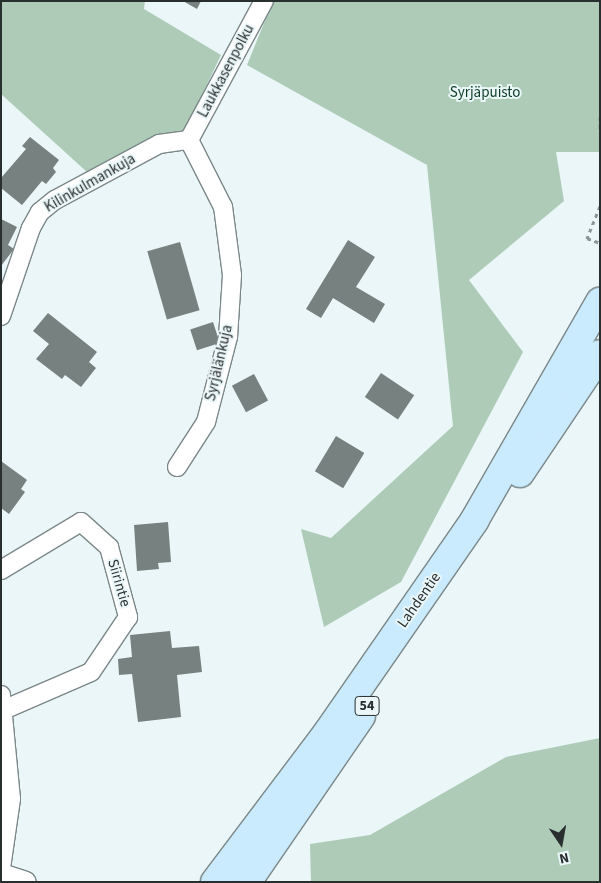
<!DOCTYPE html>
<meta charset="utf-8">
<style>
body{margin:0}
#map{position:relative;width:601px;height:883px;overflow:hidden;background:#eaf6f7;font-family:"Source Sans 3",sans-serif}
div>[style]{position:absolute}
.green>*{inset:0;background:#adcbb7}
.building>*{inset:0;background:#77817f;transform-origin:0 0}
.path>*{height:3px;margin-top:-1.5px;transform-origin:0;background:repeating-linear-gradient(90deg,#8d9697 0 4px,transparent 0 8px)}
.roads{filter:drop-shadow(1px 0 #7c8788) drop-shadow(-1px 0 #7c8788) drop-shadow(0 1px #7c8788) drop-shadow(0 -1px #7c8788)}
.minor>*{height:18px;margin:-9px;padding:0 9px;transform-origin:9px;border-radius:9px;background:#fff}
.tertiary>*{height:21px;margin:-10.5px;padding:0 10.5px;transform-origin:10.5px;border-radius:10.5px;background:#fff}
.primary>*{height:28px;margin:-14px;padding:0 14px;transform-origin:14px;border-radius:14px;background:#caebfd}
span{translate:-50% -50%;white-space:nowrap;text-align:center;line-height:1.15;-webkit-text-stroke:4px #eaf6f7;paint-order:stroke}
.shield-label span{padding:1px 4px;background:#eaf6f7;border:1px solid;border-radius:4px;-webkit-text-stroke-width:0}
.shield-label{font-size:14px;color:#292e2f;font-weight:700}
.street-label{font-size:15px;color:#292e2f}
.park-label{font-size:15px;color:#0c3c24}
.frame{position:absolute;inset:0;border:2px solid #292e2f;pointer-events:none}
.north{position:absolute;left:536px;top:818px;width:50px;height:50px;-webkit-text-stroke:4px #eaf6f7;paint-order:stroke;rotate:168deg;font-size:14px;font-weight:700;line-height:20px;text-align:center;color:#292e2f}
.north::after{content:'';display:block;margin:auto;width:18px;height:22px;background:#292e2f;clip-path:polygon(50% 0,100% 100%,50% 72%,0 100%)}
</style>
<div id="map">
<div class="green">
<div style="clip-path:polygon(1px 1px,145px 1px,144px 9px,221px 55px,183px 135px,87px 172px,1px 94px)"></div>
<div style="clip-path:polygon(273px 1px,600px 1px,600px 152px,556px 152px,564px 201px,469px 280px,523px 352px,401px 582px,324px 627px,301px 529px,331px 538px,453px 426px,427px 165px,247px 65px)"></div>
<div style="clip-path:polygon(600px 738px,600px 882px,311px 882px,310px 844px,370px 835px,506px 757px)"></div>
</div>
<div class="building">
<div style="clip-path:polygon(183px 1px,201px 1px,197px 9px)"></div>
<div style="clip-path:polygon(30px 137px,59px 160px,53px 168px,56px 172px,46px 184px,42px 181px,22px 205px,1px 188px,1px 178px,26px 149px,22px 146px)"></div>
<div style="clip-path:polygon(1px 219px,17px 227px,8px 245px,14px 249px,1px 266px)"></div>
<div style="clip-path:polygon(348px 240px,375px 257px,356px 287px,385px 304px,374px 323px,333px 298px,321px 318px,306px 309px)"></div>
<div style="left:180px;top:242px;width:71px;height:34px;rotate:74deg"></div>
<div style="clip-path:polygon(48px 313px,97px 352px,89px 362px,96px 368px,81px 387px,65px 375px,62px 379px,36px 359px,49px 344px,33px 331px)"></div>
<div style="left:213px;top:322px;width:22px;height:24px;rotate:72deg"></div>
<div style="left:381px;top:373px;width:40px;height:29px;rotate:34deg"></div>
<div style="left:254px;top:374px;width:30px;height:25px;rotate:62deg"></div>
<div style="left:336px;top:436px;width:33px;height:41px;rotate:31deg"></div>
<div style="clip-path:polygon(1px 461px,27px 480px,21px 489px,25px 492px,9px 514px,1px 508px)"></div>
<div style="clip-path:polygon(168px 522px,171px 562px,158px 563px,159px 569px,137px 571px,134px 525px)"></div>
<div style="clip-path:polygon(170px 631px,172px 648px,199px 646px,202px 672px,177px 675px,181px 717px,138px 722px,132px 674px,119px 675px,118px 659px,132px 657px,130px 635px)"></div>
</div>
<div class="path">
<div style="left:600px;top:117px;width:15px;rotate:90deg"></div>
<div style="left:600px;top:206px;width:35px;rotate:112deg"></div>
<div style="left:587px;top:238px;width:14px;rotate:21deg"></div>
</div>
<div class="roads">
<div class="minor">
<div style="left:189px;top:140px;width:158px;rotate:-61.7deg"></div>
<div style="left:1px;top:316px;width:93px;rotate:-71.2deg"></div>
<div style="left:31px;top:228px;width:18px;rotate:-61deg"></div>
<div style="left:40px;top:212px;width:19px;rotate:-39deg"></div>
<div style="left:55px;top:200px;width:118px;rotate:-28.3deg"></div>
<div style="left:159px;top:144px;width:30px;rotate:-8deg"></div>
<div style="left:177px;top:467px;width:54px;rotate:-57.2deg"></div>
<div style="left:206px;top:422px;width:88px;rotate:-75.5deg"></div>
<div style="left:228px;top:337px;width:62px;rotate:-86.3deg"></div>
<div style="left:232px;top:275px;width:69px;rotate:-97.5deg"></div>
<div style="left:223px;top:207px;width:75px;rotate:-116.9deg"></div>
<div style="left:1px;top:570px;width:93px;rotate:-31deg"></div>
<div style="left:81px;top:522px;width:38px;rotate:42deg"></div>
<div style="left:109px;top:547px;width:73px;rotate:74.8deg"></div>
<div style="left:128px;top:617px;width:66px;rotate:123.9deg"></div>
<div style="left:91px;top:672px;width:96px;rotate:156.6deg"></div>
<div style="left:1px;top:695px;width:104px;rotate:84.5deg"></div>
<div style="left:11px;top:799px;width:70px;rotate:98.2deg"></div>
</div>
<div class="tertiary">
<div style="left:1px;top:874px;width:25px;rotate:18deg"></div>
</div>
<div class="primary">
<div style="left:520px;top:473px;width:143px;rotate:-56.1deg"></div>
<div style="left:215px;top:882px;width:188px;rotate:-53deg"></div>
<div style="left:328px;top:732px;width:257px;rotate:-55.3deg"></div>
<div style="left:474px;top:521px;width:253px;rotate:-60.1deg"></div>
<div style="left:247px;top:882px;width:201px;rotate:-55.5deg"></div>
</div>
</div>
<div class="shield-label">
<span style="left:367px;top:706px">54</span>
</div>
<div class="street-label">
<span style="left:226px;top:71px;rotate:-62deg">Laukkasenpolku</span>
<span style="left:90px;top:183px;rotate:-30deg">Kilinkulmankuja</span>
<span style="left:219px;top:363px;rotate:-77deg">Syrjälänkuja</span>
<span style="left:119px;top:583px;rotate:74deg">Siirintie</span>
<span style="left:419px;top:600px;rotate:-55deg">Lahdentie</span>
</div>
<div class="park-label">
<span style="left:485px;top:93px">Syrjäpuisto</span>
</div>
<div class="frame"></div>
<div class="north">N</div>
</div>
